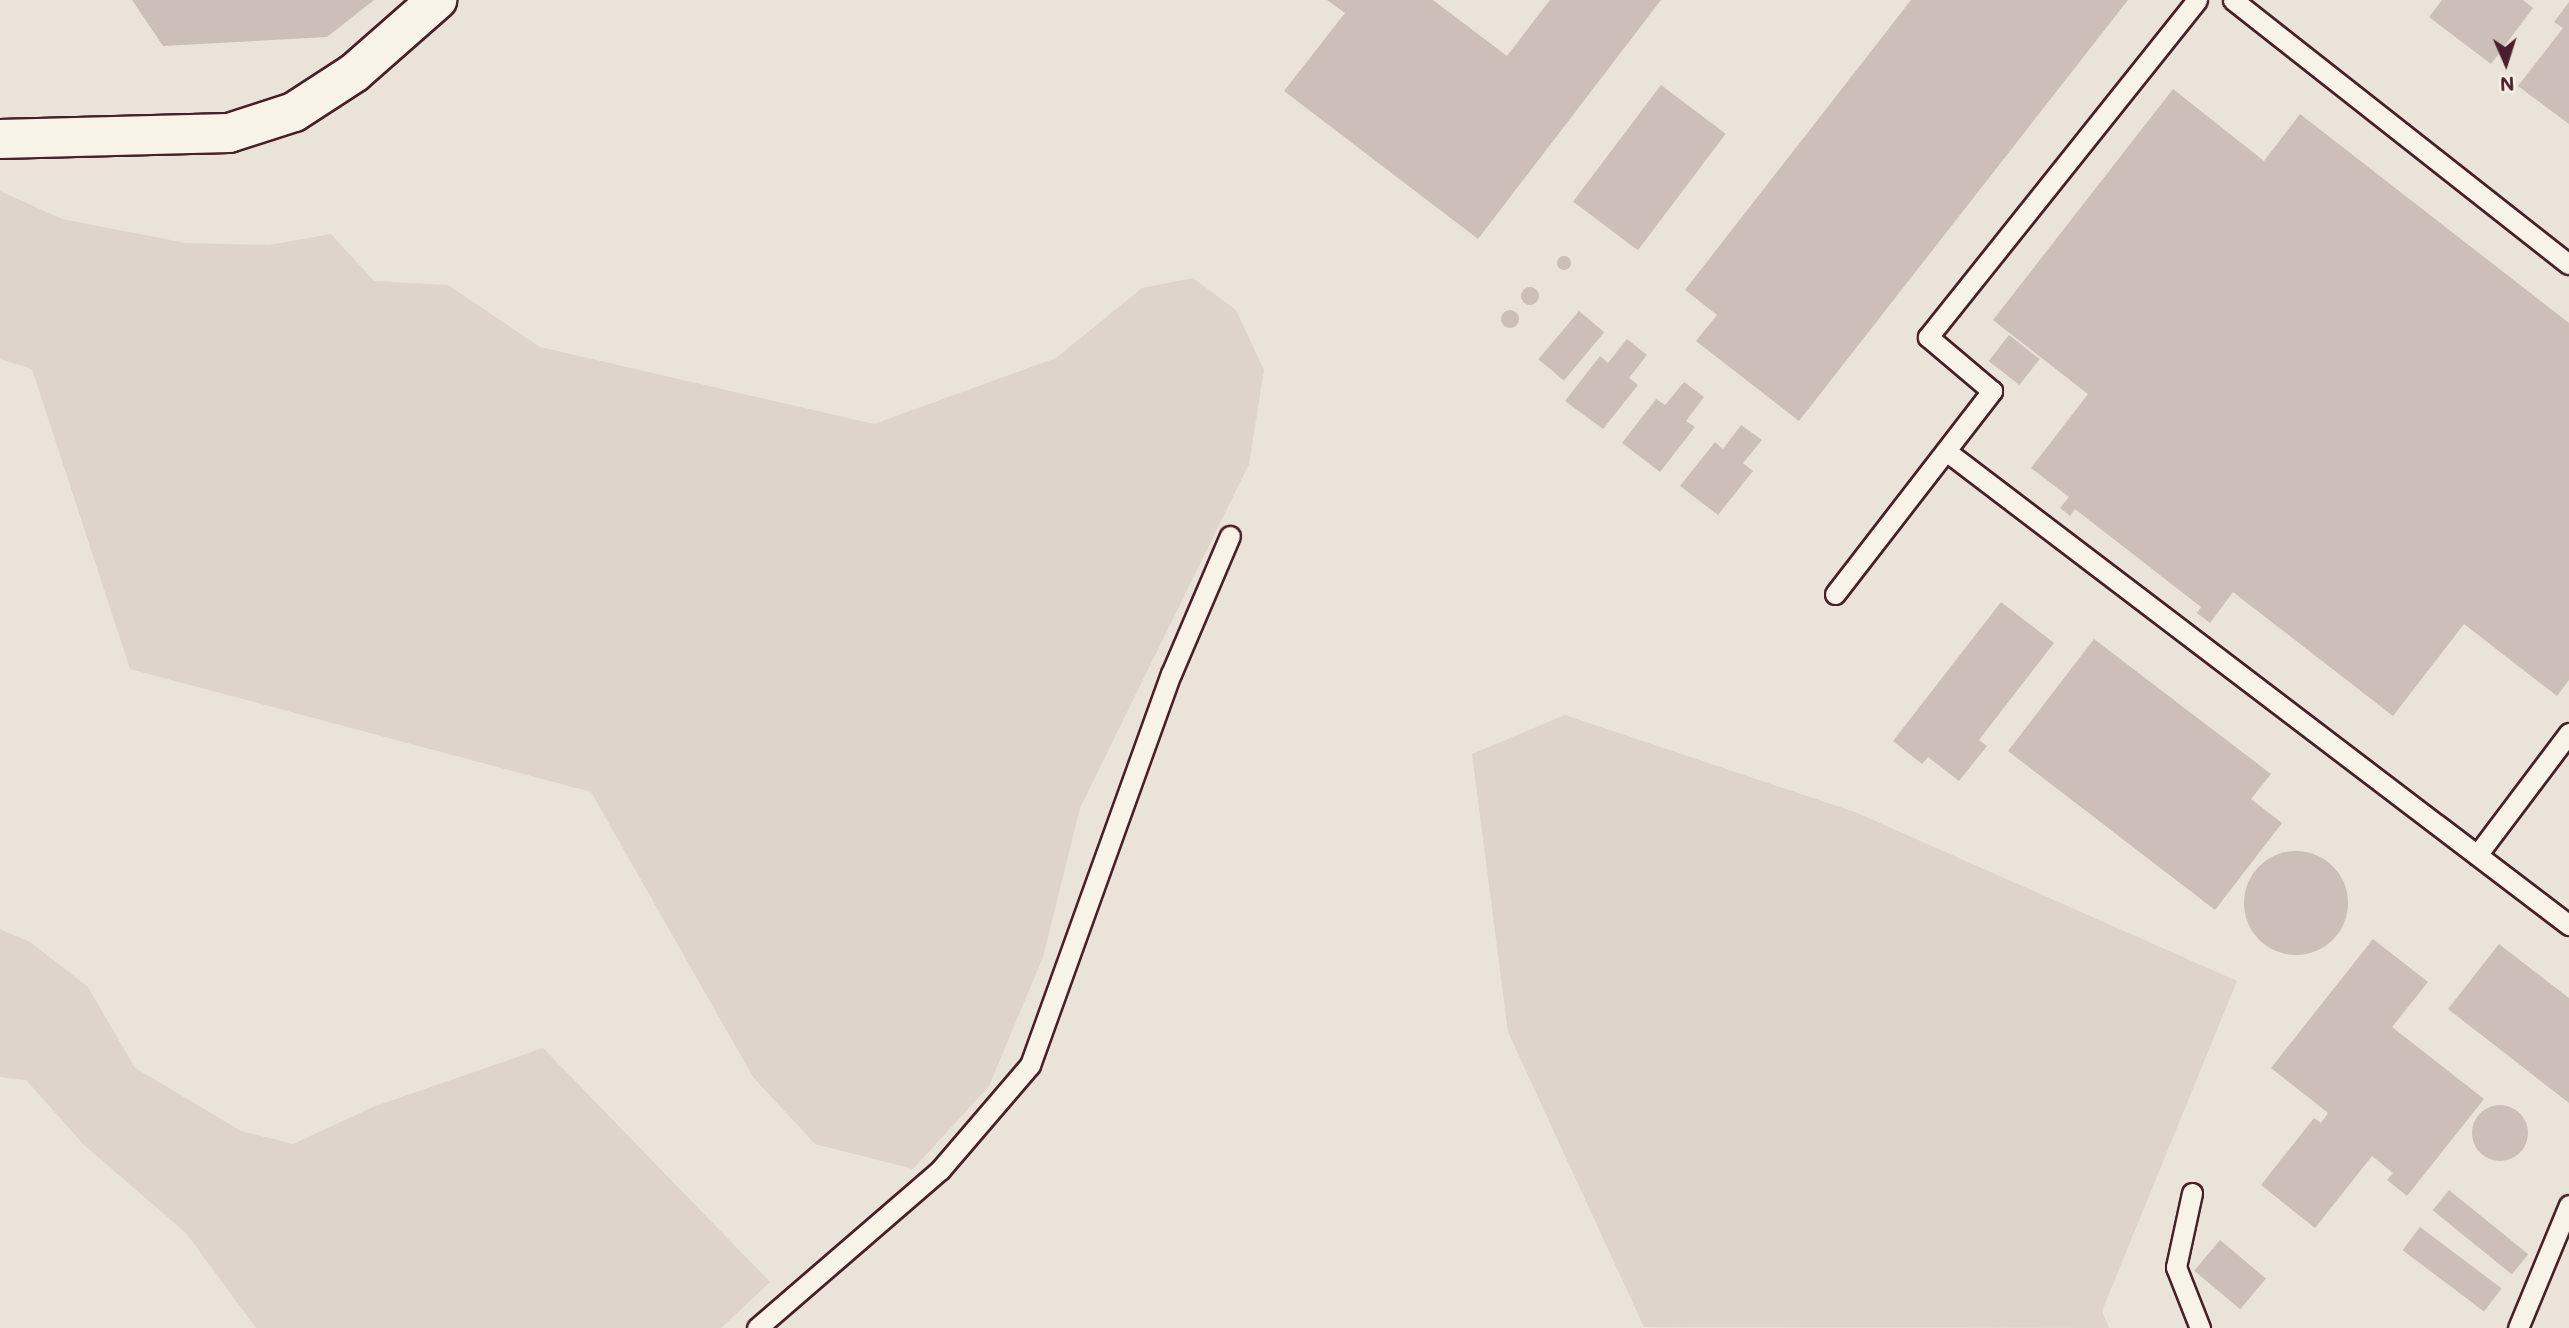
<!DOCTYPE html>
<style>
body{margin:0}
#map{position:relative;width:2569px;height:1328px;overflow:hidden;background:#f7f3e8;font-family:Mali,sans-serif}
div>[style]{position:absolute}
.built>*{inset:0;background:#eae3da;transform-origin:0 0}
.green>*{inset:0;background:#ded4cc}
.building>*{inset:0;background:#ccbfb9;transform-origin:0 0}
.round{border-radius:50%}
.roads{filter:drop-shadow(2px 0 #4a1f2b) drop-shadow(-2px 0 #4a1f2b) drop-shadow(0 2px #4a1f2b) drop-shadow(0 -2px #4a1f2b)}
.lane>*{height:19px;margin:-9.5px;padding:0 9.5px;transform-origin:9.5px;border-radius:9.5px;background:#f7f3e8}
.street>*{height:38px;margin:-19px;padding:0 19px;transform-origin:19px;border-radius:19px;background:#f7f3e8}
span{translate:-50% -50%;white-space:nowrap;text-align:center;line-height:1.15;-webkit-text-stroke:5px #f7f3e8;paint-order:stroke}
.north{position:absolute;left:2471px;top:28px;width:70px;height:70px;-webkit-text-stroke:5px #f7f3e8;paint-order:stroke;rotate:177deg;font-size:19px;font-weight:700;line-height:28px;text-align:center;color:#4a1f2b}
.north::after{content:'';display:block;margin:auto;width:24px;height:32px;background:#4a1f2b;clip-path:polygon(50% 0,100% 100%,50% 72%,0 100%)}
</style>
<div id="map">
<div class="built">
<div style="left:0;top:0;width:2569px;height:1328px"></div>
</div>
<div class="green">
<div style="clip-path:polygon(0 191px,62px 219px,186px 243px,269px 245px,331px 234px,374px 281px,448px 285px,540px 347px,874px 424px,1056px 358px,1142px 288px,1193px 278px,1236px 310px,1264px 370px,1249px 464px,1080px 808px,1043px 957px,989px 1086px,913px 1169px,815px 1144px,753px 1077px,591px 792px,130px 669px,32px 369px,0 359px)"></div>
<div style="clip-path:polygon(1565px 715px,1855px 812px,2237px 981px,2102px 1311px,2109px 1328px,1644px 1327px,1508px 1032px,1472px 754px)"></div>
<div style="clip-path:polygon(0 929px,30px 942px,88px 987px,135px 1068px,241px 1131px,293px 1144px,373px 1107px,543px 1048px,770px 1282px,721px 1328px,256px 1328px,186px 1233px,84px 1145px,26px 1080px,0 1077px)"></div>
</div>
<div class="building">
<div style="clip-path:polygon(132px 0,374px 0,327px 37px,163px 46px)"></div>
<div style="clip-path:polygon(1327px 0,1433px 0,1507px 56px,1550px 0,1661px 0,1478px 239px,1284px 91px,1345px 13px)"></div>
<div style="clip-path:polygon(1911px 0,2128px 0,1799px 421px,1696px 341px,1717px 315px,1685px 290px)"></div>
<div style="clip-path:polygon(2442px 0,2523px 0,2533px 8px,2491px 64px,2429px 17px)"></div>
<div style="clip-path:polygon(2569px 2px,2569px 124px,2518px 86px,2563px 28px,2554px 22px)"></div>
<div style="left:1661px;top:85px;width:81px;height:146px;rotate:37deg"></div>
<div style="clip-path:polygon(2173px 89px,2264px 161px,2300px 114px,2569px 323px,2569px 680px,2557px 696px,2464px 624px,2393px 716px,2233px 592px,2210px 623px,2197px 613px,2201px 607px,2075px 509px,2070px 516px,2060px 508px,2069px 497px,2031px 468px,2088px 394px,1993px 320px)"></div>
<div class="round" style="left:1557px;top:256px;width:14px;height:14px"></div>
<div class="round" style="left:1521px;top:287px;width:18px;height:18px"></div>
<div class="round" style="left:1501px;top:310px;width:18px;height:18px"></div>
<div style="left:1579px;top:311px;width:33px;height:63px;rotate:40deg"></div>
<div style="left:2009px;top:335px;width:39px;height:33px;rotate:38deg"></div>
<div style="clip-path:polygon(1627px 339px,1647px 355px,1629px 378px,1638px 385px,1603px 429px,1565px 401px,1600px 356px,1608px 363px)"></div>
<div style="clip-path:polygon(1684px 382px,1704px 397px,1686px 421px,1695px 427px,1660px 472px,1622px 443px,1656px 399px,1665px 405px)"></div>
<div style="clip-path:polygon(1741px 425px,1762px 440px,1743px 463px,1753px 471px,1718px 515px,1680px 486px,1715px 442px,1723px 449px)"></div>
<div style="clip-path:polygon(2001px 602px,2054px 643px,1979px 740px,1987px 746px,1959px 781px,1928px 757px,1922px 764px,1893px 741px)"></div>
<div style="clip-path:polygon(2094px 639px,2271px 774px,2251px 799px,2282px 823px,2215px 910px,2008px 751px)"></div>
<div class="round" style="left:2244px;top:851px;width:104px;height:104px"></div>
<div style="clip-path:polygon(2373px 939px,2428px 982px,2392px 1027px,2484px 1099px,2407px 1196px,2387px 1180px,2393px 1173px,2372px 1156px,2315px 1228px,2261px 1185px,2314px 1118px,2321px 1123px,2328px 1113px,2271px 1068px)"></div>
<div style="clip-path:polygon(2499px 944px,2569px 998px,2569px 1103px,2448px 1009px)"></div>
<div class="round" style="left:2472px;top:1105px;width:56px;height:56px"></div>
<div style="left:2449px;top:1190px;width:102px;height:26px;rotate:39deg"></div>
<div style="left:2420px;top:1227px;width:102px;height:29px;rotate:37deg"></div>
<div style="left:2220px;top:1240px;width:60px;height:40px;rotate:40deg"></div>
</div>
<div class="roads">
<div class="lane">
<div style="left:2233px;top:0;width:427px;rotate:38.2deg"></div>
<div style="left:1946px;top:451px;width:783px;rotate:37.27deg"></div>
<div style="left:1835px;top:594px;width:257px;rotate:-52.3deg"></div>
<div style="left:1992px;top:391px;width:84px;rotate:-139.8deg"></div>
<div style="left:1928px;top:337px;width:431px;rotate:-51.4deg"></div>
<div style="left:2477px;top:855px;width:153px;rotate:-53deg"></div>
<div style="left:2192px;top:1193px;width:76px;rotate:102.2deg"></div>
<div style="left:2176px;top:1267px;width:66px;rotate:68.5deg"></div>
<div style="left:757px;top:1328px;width:242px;rotate:-40.8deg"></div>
<div style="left:940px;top:1170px;width:138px;rotate:-49.4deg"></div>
<div style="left:1030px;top:1065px;width:416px;rotate:-70.2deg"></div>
<div style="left:1171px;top:674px;width:150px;rotate:-66.9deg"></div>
<div style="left:2518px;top:1328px;width:133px;rotate:-67.5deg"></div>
</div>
<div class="street">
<div style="left:0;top:139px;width:229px;rotate:-1.5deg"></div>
<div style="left:229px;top:133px;width:68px;rotate:-17.9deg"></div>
<div style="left:294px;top:112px;width:72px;rotate:-33deg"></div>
<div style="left:354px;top:73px;width:111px;rotate:-41.3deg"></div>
</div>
</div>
<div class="north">N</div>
</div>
